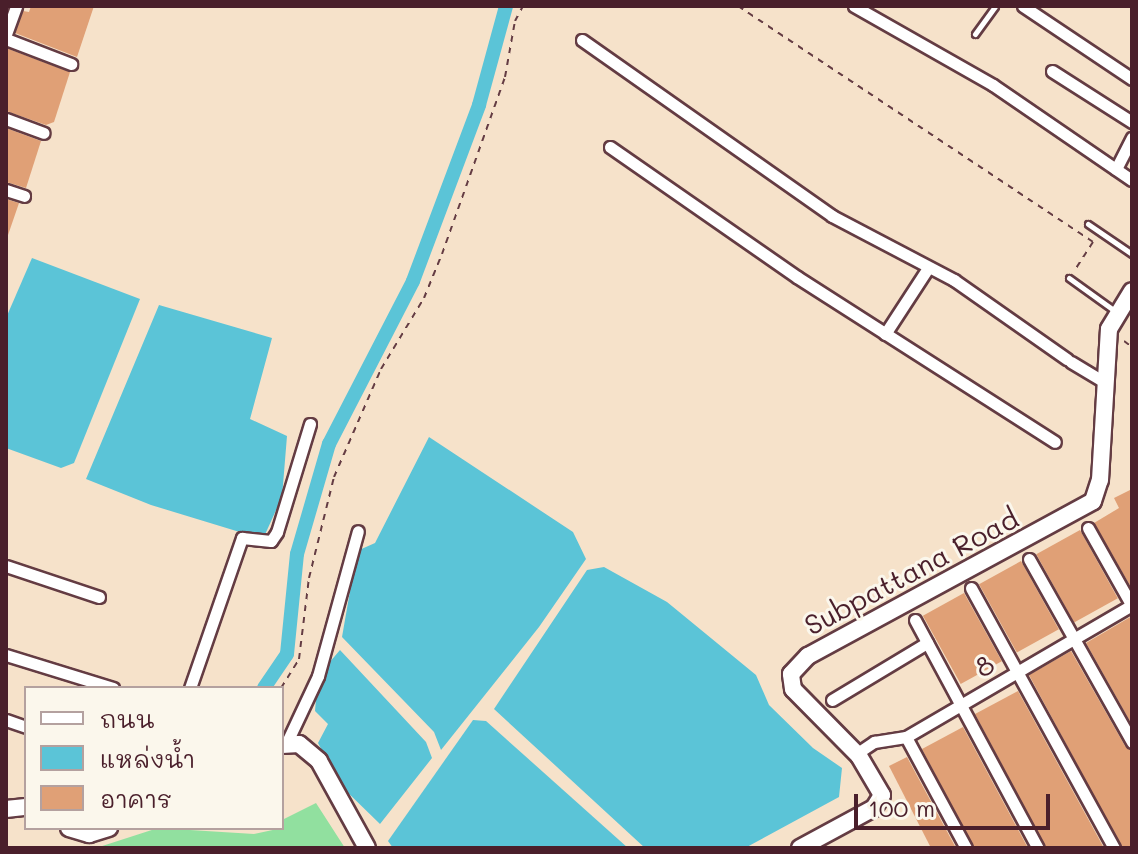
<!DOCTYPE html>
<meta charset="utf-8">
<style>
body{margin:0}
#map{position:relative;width:1138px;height:854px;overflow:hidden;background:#f6e2ca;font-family:Mali,"Playpen Sans Thai",sans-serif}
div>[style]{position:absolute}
.green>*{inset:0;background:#91e09f}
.water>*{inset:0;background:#5bc4d7}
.canal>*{height:14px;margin:-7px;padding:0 7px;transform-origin:7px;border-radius:7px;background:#5bc4d7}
.building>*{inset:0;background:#e0a076;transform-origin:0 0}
.path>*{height:2px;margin-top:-1px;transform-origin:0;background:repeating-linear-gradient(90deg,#643c43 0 6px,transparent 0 12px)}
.roads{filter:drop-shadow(2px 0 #643c43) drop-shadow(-2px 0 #643c43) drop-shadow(0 2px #643c43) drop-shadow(0 -2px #643c43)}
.lane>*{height:5px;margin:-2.5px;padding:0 2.5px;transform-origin:2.5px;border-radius:2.5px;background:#fff}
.street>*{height:11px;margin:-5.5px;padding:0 5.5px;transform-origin:5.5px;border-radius:5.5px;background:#fff}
.secondary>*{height:16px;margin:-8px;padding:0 8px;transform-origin:8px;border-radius:8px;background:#fff}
span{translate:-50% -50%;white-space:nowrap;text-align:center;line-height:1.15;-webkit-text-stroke:6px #fbf7ec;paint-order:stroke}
.street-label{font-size:28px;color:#4a1f2b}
.frame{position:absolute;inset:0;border:8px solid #4a1f2b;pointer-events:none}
.legend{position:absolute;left:24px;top:686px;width:260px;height:144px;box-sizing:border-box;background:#fbf7ec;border:2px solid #b4a19f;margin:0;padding:10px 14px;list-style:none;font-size:24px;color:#4a1f2b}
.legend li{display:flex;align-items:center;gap:16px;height:40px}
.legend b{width:40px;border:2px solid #b4a19f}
.scale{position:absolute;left:854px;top:794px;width:196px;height:36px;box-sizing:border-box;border:4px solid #4a1f2b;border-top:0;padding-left:10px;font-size:24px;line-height:28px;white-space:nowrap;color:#4a1f2b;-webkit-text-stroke:6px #fbf7ec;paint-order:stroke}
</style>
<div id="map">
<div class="green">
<div style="clip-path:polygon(316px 803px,345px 848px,96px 848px,158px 828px,254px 834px,282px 828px,282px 820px)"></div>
</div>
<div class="water">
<div style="clip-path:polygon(32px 258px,140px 299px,74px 463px,61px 468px,6px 448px,6px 318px)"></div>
<div style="clip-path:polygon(159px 305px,272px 338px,250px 419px,287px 436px,282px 497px,263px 539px,151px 505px,86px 479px)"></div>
<div style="clip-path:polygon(429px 437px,573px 532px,586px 559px,539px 627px,441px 750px,434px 732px,342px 637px,357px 551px,375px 543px)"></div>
<div style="clip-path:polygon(604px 567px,667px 602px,756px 675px,769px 705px,813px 748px,842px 768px,839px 797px,745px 848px,645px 848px,494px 709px,587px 570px)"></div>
<div style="clip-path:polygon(340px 650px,426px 742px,432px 758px,380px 824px,341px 786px,318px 743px,328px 724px,315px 711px,318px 676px)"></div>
<div style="clip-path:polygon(473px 720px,486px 721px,628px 848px,393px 848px,388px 841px)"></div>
</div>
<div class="canal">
<div style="left:264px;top:688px;width:41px;rotate:-55.9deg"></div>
<div style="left:287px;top:654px;width:100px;rotate:-84.3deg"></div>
<div style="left:297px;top:554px;width:115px;rotate:-73.8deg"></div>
<div style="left:329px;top:444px;width:183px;rotate:-62.7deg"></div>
<div style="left:413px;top:281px;width:188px;rotate:-69.4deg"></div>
<div style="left:479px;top:105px;width:103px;rotate:-74.7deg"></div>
</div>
<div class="building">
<div style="clip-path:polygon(31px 6px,94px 6px,77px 57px,15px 33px,23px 11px,29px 12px)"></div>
<div style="clip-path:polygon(6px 48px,70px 72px,54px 122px,46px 125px,6px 111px)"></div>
<div style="clip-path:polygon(6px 128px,41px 141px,26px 188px,6px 182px)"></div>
<div style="clip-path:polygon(6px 199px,19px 203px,8px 235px,6px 235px)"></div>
<div style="clip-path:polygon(1132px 489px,1132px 589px,1094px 523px,1119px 508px,1114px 498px)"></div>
<div style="left:1080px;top:530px;width:78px;height:50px;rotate:61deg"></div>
<div style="left:1021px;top:561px;width:78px;height:48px;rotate:61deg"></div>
<div style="left:964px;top:593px;width:78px;height:47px;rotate:61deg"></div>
<div style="clip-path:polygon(1132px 616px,1132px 725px,1086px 643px)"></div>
<div style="clip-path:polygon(1071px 651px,1125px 746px,1132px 750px,1132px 848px,1122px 848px,1029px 675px)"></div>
<div style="clip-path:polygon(1018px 691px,1104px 848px,1046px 848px,975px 714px)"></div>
<div style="clip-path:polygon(963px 727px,1028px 848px,974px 848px,922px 749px)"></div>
<div style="clip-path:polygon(907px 757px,956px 848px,931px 848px,889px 766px)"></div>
</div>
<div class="path">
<div style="left:738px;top:6px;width:426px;rotate:33.6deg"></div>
<div style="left:1093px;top:242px;width:35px;rotate:123deg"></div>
<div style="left:1124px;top:341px;width:10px;rotate:37deg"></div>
<div style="left:281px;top:688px;width:34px;rotate:-58deg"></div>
<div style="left:299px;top:659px;width:82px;rotate:-83deg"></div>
<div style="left:309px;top:578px;width:104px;rotate:-76.1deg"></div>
<div style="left:334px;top:477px;width:118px;rotate:-66.5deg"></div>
<div style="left:381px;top:369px;width:83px;rotate:-58.8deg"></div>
<div style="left:424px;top:298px;width:48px;rotate:-67.8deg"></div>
<div style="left:442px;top:254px;width:188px;rotate:-70.4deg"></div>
<div style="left:505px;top:77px;width:57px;rotate:-79.9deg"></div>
<div style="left:515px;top:21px;width:17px;rotate:-62deg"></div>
</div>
<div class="roads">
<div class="lane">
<div style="left:975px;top:34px;width:34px;rotate:-54deg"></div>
<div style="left:1088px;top:224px;width:53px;rotate:34.3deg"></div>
<div style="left:1069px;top:278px;width:57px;rotate:35.7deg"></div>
</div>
<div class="street">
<div style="left:854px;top:6px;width:160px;rotate:29.6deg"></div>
<div style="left:993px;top:85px;width:168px;rotate:34.4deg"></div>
<div style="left:1023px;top:6px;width:131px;rotate:33.8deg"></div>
<div style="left:6px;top:34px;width:30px;rotate:-70deg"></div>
<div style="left:6px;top:39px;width:70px;rotate:21deg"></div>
<div style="left:582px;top:40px;width:306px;rotate:35.1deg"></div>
<div style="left:832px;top:216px;width:138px;rotate:27.7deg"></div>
<div style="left:954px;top:280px;width:138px;rotate:35deg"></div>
<div style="left:1052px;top:71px;width:95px;rotate:32.5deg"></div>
<div style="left:6px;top:119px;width:40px;rotate:20.2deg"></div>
<div style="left:610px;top:147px;width:228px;rotate:34.8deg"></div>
<div style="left:797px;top:277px;width:306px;rotate:32.6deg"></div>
<div style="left:1116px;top:169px;width:35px;rotate:-63deg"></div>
<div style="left:6px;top:190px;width:19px;rotate:18deg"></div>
<div style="left:885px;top:334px;width:79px;rotate:-56.9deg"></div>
<div style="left:1071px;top:362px;width:41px;rotate:31deg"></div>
<div style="left:1088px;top:528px;width:90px;rotate:60.6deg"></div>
<div style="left:1029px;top:559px;width:210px;rotate:60.6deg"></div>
<div style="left:6px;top:566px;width:98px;rotate:18.4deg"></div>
<div style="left:971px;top:588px;width:297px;rotate:61.2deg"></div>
<div style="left:915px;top:620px;width:259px;rotate:61.7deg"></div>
<div style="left:6px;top:655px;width:112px;rotate:17.1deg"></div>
<div style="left:190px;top:688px;width:159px;rotate:-70.9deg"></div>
<div style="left:242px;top:538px;width:29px;rotate:6deg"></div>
<div style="left:271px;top:541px;width:11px;rotate:-56deg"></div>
<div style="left:277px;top:532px;width:113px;rotate:-73deg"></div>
<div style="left:832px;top:700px;width:111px;rotate:-31deg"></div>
<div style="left:6px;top:720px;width:21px;rotate:19deg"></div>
<div style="left:906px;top:737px;width:126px;rotate:61.6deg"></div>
<div style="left:287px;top:742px;width:73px;rotate:-64.8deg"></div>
<div style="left:318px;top:676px;width:150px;rotate:-74.6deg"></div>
<div style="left:856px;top:754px;width:22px;rotate:-34deg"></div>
<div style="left:874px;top:742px;width:32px;rotate:-9deg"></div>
<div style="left:906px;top:737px;width:262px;rotate:-30.3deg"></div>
</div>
<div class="secondary">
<div style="left:282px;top:745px;width:17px;rotate:-3deg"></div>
<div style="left:299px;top:744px;width:26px;rotate:40deg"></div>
<div style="left:319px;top:761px;width:99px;rotate:61.1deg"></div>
<div style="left:6px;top:809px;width:20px;rotate:-6deg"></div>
<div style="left:69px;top:828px;width:21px;rotate:17deg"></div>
<div style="left:89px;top:834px;width:21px;rotate:-17deg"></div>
<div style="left:800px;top:848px;width:84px;rotate:-28.4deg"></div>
<div style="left:874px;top:808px;width:15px;rotate:-58deg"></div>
<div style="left:882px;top:795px;width:45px;rotate:-120.5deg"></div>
<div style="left:859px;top:756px;width:94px;rotate:-134.6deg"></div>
<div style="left:793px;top:689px;width:15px;rotate:-98deg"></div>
<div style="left:791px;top:674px;width:25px;rotate:-47deg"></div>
<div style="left:808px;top:656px;width:324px;rotate:-28.5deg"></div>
<div style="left:1093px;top:501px;width:22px;rotate:-72deg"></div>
<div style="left:1100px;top:480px;width:151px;rotate:-86.6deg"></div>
<div style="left:1109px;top:329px;width:44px;rotate:-58.8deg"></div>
</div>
</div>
<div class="street-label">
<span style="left:911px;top:571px;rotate:-28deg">Subpattana Road</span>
<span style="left:984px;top:665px;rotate:-32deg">8</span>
</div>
<div class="frame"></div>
<ul class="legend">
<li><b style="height:10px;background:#fff"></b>ถนน</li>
<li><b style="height:22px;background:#5bc4d7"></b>แหล่งน้ำ</li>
<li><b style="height:22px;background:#e0a076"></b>อาคาร</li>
</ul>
<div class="scale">100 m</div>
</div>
